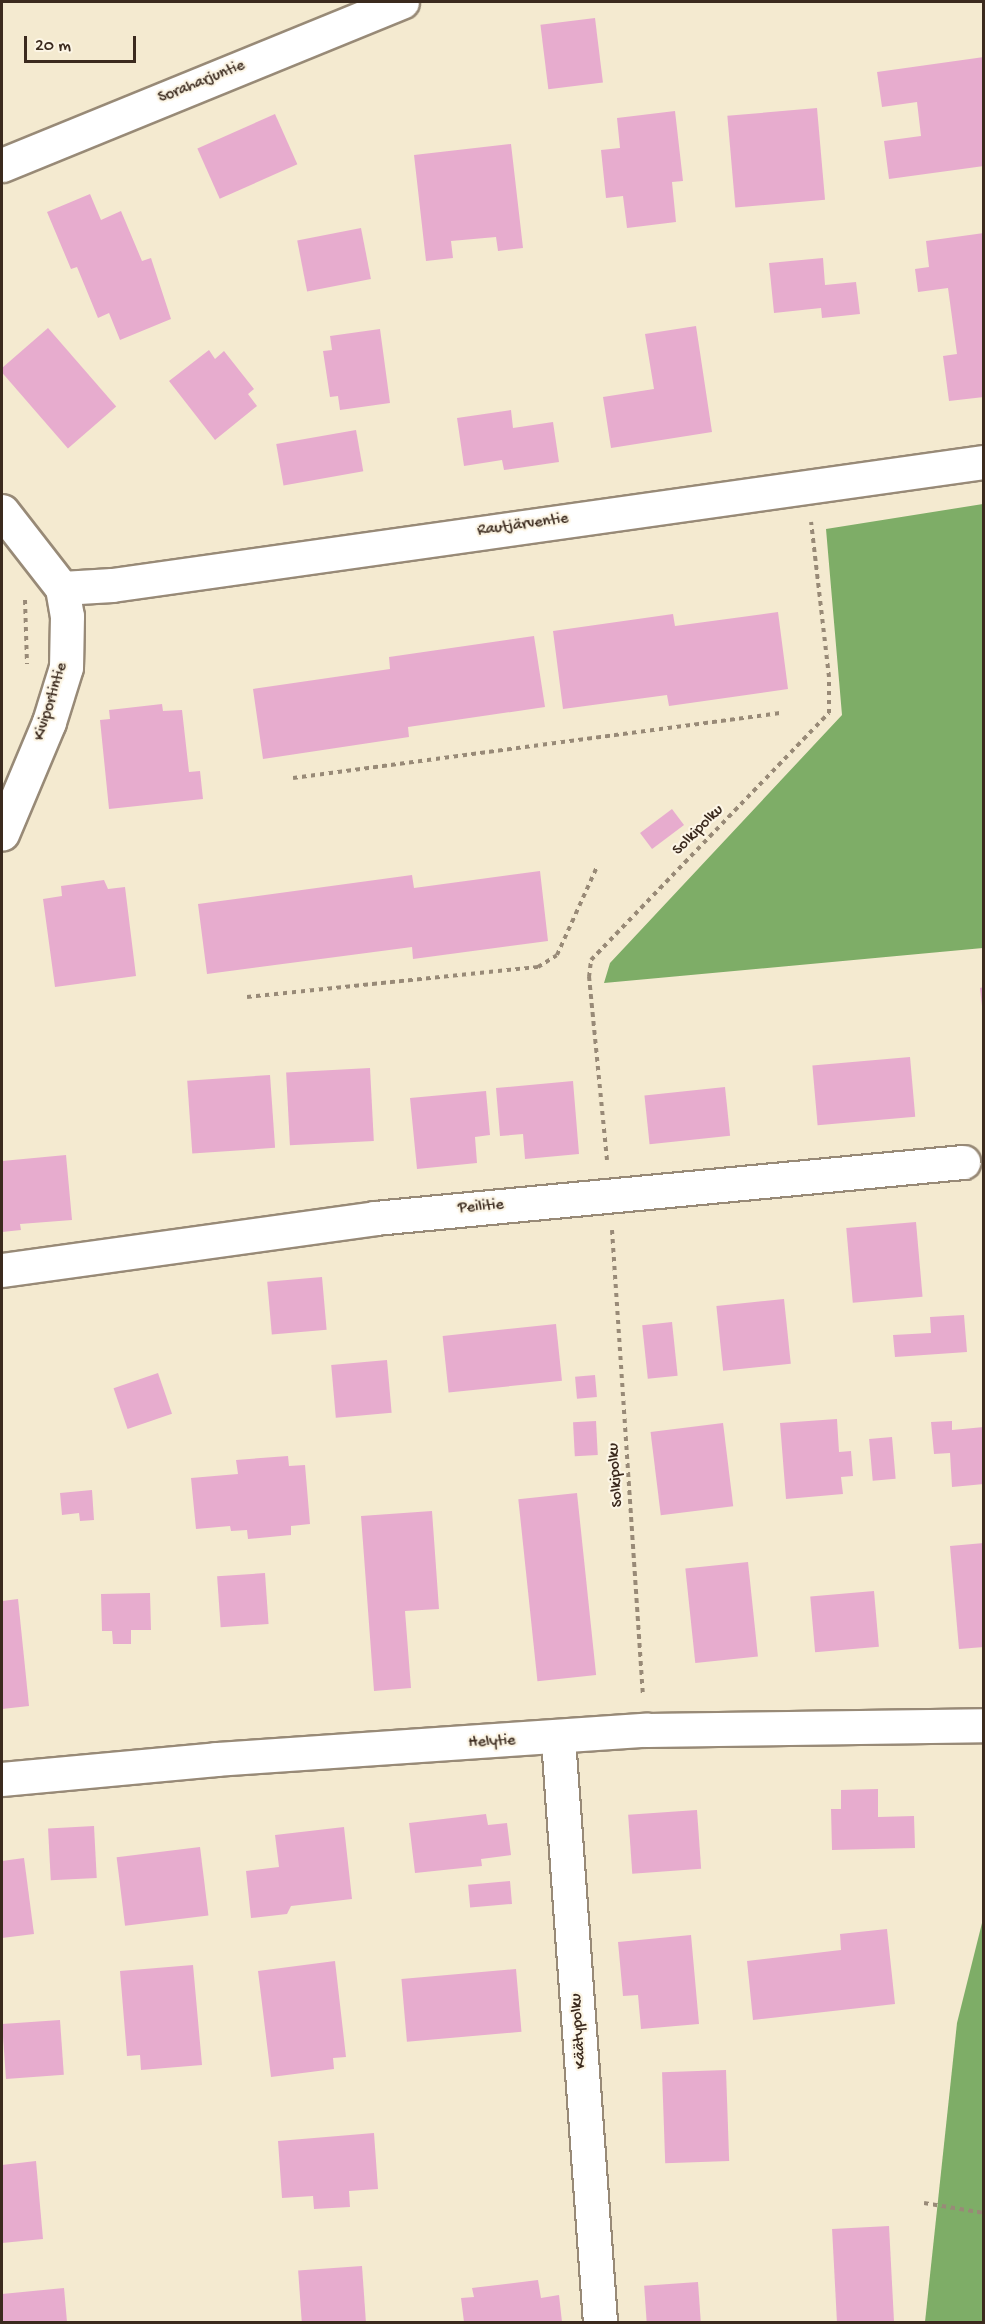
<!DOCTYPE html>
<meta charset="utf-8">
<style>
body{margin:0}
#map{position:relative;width:985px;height:2324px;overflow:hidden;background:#f4ead0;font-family:"Gochi Hand",sans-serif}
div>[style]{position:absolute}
.forest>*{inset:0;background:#7ead67}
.building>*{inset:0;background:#e7acce;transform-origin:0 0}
.path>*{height:4px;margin-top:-2px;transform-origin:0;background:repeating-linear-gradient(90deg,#988a77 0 4.5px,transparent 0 9px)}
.roads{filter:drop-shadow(2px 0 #988a77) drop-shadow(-2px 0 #988a77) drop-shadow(0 2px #988a77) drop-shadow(0 -2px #988a77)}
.street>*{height:33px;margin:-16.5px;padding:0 16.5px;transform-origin:16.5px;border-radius:16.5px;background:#fff}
.secondary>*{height:33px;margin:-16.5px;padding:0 16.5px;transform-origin:16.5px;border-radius:16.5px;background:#fff}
span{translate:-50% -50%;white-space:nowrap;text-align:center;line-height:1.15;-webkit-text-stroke:4.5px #fcf5e5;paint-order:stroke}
.street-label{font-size:16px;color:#3b2a1e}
.frame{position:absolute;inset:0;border:3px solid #3b2a1e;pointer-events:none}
.scale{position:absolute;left:24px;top:36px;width:112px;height:27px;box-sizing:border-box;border:3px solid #3b2a1e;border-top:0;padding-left:8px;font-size:18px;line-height:21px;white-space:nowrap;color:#3b2a1e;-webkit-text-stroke:4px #fcf5e5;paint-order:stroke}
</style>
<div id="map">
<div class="forest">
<div style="clip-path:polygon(983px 504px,983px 948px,604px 983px,610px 963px,842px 715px,826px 529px)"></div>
<div style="clip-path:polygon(983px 1919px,983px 2322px,925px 2322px,957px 2023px)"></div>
</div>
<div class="building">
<div style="left:595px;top:18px;width:65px;height:55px;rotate:83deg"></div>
<div style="clip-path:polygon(984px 57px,984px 166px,889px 179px,884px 141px,921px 136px,917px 102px,882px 107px,877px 72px)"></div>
<div style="left:817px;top:108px;width:92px;height:90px;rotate:85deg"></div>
<div style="clip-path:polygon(675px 111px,683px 181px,672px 182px,676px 222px,627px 228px,623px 196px,606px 198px,601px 150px,620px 148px,617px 118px)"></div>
<div style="left:275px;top:114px;width:55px;height:85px;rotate:66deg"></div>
<div style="clip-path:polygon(511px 144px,523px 248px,498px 251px,496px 237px,451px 241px,453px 258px,426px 261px,414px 155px)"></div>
<div style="clip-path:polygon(90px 194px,101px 220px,121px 211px,142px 261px,151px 258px,171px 319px,120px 340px,109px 313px,98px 318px,77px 267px,71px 269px,47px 212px)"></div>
<div style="left:361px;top:228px;width:52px;height:65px;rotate:79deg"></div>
<div style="clip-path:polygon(984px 233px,984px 397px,949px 401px,943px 356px,957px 354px,948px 288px,918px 292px,915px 269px,929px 267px,926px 241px)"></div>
<div style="clip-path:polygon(823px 258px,825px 285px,856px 282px,860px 314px,822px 318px,821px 308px,774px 313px,769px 263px)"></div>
<div style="clip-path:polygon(696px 326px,712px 432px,611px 448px,603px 397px,654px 389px,645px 334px)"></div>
<div style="left:48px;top:328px;width:104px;height:64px;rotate:49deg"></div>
<div style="clip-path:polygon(380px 329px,390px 403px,340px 410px,338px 396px,330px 397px,323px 351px,332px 350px,330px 336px)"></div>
<div style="clip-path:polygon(209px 350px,215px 359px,224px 351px,254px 389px,248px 394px,257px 406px,215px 440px,169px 381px)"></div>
<div style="clip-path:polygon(511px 410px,513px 428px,553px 422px,559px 462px,504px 470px,502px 460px,464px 466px,457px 418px)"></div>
<div style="left:356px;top:430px;width:42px;height:81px;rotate:80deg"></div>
<div style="clip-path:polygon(778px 612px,788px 689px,669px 706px,667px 695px,563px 709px,553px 631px,673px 614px,675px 626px)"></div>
<div style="clip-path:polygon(534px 636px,545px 707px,408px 727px,409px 737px,263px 759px,253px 689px,390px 669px,389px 657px)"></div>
<div style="clip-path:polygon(162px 704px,163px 711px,182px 710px,189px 772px,200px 771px,203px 799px,109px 809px,100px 720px,110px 719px,109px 710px)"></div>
<div style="left:672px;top:809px;width:20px;height:40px;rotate:53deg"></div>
<div style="clip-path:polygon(540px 871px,548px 941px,413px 959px,412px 947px,207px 974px,198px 904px,412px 875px,414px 888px)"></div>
<div style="clip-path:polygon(104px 880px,108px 889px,125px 887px,136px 976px,55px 987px,43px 899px,62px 896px,61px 886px)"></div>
<div style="clip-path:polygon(984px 987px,984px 1006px,982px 1006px,980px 988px)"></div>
<div style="left:910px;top:1057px;width:60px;height:98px;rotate:85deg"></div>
<div style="left:370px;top:1068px;width:73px;height:84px;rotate:87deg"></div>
<div style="left:270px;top:1075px;width:73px;height:83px;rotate:86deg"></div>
<div style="clip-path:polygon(573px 1081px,579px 1154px,525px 1159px,523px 1134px,500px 1136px,496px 1088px)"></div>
<div style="left:725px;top:1087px;width:49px;height:81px;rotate:84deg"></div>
<div style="clip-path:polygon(486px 1091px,490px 1135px,475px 1137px,477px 1163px,417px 1169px,410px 1098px)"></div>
<div style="clip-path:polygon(66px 1155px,72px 1220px,20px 1224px,21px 1230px,2px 1232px,2px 1161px)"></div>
<div style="left:916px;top:1222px;width:75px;height:70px;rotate:85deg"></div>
<div style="left:322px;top:1277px;width:53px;height:55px;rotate:85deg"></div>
<div style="left:784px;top:1299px;width:65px;height:68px;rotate:84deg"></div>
<div style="clip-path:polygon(964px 1315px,967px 1352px,895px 1357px,893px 1335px,931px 1333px,930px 1317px)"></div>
<div style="left:672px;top:1322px;width:54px;height:30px;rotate:84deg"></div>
<div style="left:556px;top:1324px;width:57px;height:114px;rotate:84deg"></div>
<div style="left:387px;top:1360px;width:53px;height:56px;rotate:85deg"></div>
<div style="left:158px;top:1373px;width:43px;height:47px;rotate:71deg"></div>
<div style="left:595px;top:1375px;width:22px;height:20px;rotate:85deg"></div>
<div style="clip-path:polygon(837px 1419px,839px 1452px,851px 1451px,853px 1476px,841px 1477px,843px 1494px,786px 1499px,780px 1423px)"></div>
<div style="left:596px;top:1421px;width:34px;height:23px;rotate:87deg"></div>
<div style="clip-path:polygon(952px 1421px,952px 1430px,984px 1427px,984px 1484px,952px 1487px,950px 1453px,934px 1454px,931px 1422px)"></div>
<div style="left:723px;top:1423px;width:84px;height:73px;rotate:83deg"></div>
<div style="left:892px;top:1437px;width:42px;height:23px;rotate:85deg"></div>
<div style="clip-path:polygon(288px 1456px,289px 1466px,305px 1465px,310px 1524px,291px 1526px,291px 1535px,248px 1539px,247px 1530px,231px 1531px,230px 1526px,196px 1529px,191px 1478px,238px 1474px,236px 1460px)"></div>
<div style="clip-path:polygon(92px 1490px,94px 1520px,80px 1521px,79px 1513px,62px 1515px,60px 1493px)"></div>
<div style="left:577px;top:1493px;width:183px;height:59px;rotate:84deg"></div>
<div style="clip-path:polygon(432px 1511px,439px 1609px,405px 1611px,411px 1688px,374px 1691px,361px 1516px)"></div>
<div style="clip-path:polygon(984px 1543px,984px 1647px,959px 1649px,950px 1546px)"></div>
<div style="left:748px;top:1562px;width:95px;height:63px;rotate:84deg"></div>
<div style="left:265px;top:1573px;width:51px;height:48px;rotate:86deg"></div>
<div style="left:874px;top:1591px;width:56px;height:64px;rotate:85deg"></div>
<div style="clip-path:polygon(150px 1593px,151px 1630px,131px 1630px,131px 1644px,113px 1644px,112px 1631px,102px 1631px,101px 1594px)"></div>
<div style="clip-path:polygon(18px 1599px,29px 1706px,2px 1709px,2px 1601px)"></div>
<div style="clip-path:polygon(878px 1789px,878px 1817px,914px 1816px,915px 1848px,832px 1850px,831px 1809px,841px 1809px,841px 1790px)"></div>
<div style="left:697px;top:1810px;width:59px;height:69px;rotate:86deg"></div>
<div style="clip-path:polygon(486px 1814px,488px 1825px,507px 1823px,511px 1855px,481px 1859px,482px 1866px,415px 1873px,409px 1823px)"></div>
<div style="left:94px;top:1826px;width:52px;height:46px;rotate:87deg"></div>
<div style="clip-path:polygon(344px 1827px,352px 1899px,291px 1906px,287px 1914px,251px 1918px,246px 1871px,279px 1867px,275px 1835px)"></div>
<div style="left:200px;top:1847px;width:69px;height:84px;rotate:83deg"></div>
<div style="clip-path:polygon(24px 1858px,34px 1934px,2px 1938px,2px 1861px)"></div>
<div style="left:510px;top:1881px;width:23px;height:42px;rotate:85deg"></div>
<div style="clip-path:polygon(887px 1929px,895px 2004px,753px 2020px,747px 1961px,841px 1950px,840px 1934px)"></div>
<div style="clip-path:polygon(691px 1935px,699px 2024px,641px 2029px,638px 1995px,623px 1996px,618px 1942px)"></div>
<div style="clip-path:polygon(335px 1961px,346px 2057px,333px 2058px,334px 2069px,271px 2077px,258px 1971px)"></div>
<div style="clip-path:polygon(193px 1965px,202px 2065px,141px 2070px,140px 2055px,127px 2056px,120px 1971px)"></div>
<div style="left:516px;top:1969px;width:63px;height:115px;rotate:85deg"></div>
<div style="left:60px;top:2020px;width:55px;height:58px;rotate:86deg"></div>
<div style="left:726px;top:2070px;width:91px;height:64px;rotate:88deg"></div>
<div style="clip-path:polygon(374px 2133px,378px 2189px,349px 2191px,350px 2207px,314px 2209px,313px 2196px,282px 2198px,278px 2141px)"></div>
<div style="clip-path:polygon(36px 2161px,43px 2239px,2px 2243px,2px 2165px)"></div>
<div style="left:889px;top:2226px;width:96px;height:57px;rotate:87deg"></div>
<div style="left:362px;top:2266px;width:56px;height:64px;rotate:86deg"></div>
<div style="clip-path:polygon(538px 2280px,541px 2298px,559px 2295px,562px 2322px,464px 2322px,461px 2298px,474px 2297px,472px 2288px)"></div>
<div style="left:698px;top:2282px;width:40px;height:54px;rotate:86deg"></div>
<div style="clip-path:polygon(64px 2288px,67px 2322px,2px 2322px,2px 2294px)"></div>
</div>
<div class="path">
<div style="left:25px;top:600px;width:64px;rotate:88.2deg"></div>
<div style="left:293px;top:778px;width:493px;rotate:-7.6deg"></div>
<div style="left:247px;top:997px;width:293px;rotate:-5.9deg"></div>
<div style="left:538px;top:967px;width:22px;rotate:-32deg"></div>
<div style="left:557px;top:955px;width:97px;rotate:-65.6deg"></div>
<div style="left:607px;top:1160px;width:184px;rotate:-95.6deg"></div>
<div style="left:589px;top:977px;width:17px;rotate:-83deg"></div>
<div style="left:591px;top:960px;width:343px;rotate:-46.1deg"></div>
<div style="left:829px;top:713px;width:36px;rotate:-90deg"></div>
<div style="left:829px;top:677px;width:156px;rotate:-96.6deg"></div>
<div style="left:612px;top:1230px;width:467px;rotate:86.2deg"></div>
<div style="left:924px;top:2203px;width:61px;rotate:9.5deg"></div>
</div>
<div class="roads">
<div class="street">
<div style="left:62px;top:588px;width:50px;rotate:-3.4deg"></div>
<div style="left:112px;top:585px;width:881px;rotate:-8.03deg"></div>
<div style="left:2px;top:1270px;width:377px;rotate:-7.9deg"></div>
<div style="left:375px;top:1218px;width:591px;rotate:-5.44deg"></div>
<div style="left:558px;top:1739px;width:585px;rotate:85.88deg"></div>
<div style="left:2px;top:1779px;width:215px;rotate:-5.3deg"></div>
<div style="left:216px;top:1759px;width:431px;rotate:-3.9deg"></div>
<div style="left:646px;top:1730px;width:338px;rotate:-0.8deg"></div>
</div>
<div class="secondary">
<div style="left:2px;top:165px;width:432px;rotate:-22.2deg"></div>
<div style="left:2px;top:511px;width:98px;rotate:52.1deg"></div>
<div style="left:62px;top:588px;width:28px;rotate:80deg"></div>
<div style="left:67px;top:616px;width:51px;rotate:91.1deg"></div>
<div style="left:66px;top:667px;width:58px;rotate:107.2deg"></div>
<div style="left:49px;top:722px;width:121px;rotate:112.8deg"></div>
</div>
</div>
<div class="street-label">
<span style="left:202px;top:83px;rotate:-22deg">Soraharjuntie</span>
<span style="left:523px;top:526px;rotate:-8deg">Rautjärventie</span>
<span style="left:52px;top:702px;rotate:-73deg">Kiviportintie</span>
<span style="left:699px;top:831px;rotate:-45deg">Solkipolku</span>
<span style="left:481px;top:1208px;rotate:-5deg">Peilitie</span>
<span style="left:617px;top:1475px;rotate:-94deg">Solkipolku</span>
<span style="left:492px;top:1743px;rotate:-3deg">Helytie</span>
<span style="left:580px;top:2031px;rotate:-94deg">Käätypolku</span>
</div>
<div class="frame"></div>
<div class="scale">20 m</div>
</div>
